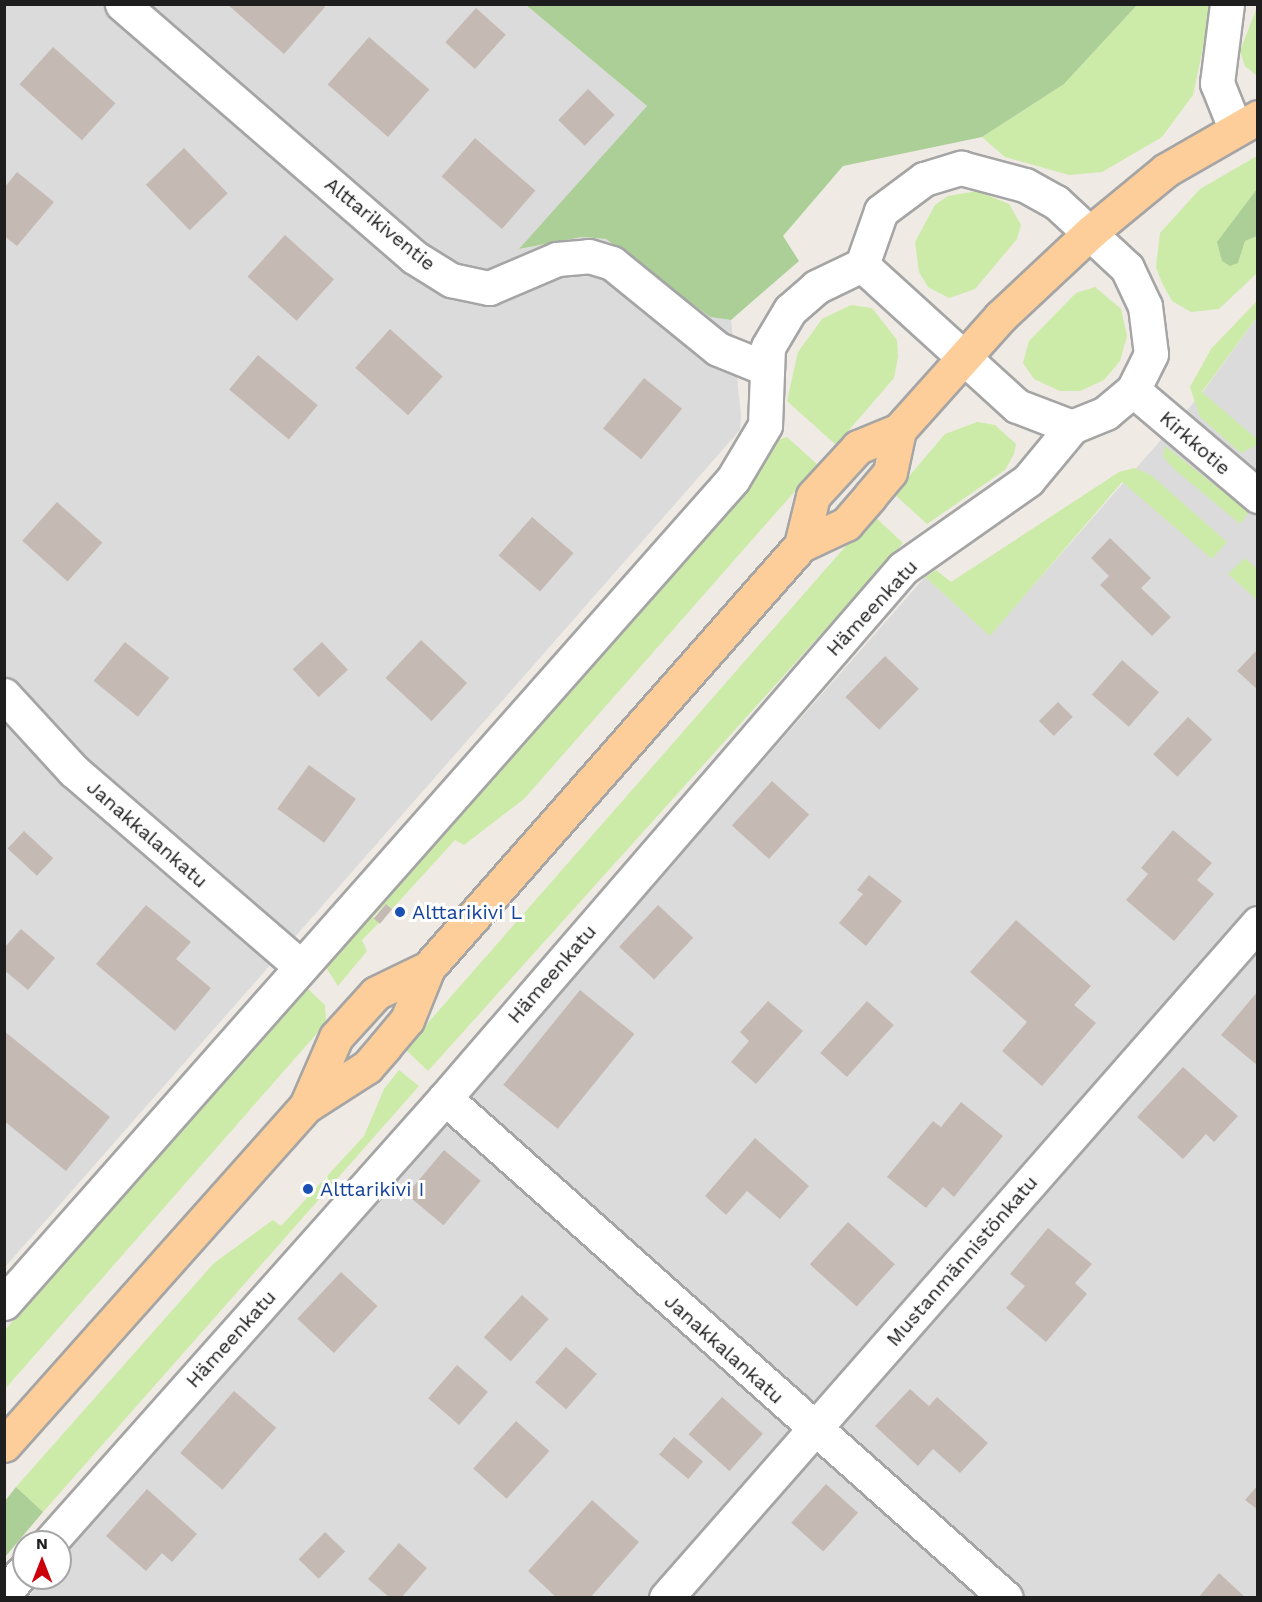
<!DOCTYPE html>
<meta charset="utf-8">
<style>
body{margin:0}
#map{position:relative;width:1262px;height:1602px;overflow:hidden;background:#efebe4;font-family:"Work Sans",sans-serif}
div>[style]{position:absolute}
.residential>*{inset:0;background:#dcdbdb}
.grass>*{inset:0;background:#cceaa8}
.forest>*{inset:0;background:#abcf97}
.building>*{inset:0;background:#c4bab3;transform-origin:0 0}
.roads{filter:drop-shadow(2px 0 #a5a5a5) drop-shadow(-2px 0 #a5a5a5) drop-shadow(0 2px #a5a5a5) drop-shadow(0 -2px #a5a5a5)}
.minor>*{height:33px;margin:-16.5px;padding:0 16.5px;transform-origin:16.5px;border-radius:16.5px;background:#fff}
.major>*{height:33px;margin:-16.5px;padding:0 16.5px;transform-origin:16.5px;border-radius:16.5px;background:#fdce9a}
.dots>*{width:16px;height:16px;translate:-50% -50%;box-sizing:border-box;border:3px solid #fff;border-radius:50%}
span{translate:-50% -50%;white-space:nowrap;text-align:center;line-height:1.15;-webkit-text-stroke:6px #fff;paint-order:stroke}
.street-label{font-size:20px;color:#1e1e1e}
.transit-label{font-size:20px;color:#164399}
.left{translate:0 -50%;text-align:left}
.frame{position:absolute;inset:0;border:6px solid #1e1e1e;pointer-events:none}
.north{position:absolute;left:12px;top:1530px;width:60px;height:60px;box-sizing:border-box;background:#fff;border:2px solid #a5a5a5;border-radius:50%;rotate:0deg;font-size:16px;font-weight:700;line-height:24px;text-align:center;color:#1e1e1e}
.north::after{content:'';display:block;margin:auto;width:21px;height:27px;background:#cc000a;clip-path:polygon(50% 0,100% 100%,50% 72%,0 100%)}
</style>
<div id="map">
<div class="residential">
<div style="clip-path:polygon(5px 5px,526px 5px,647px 106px,520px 249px,582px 237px,606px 239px,710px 317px,731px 320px,741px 415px,740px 430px,5px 1267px)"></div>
<div style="clip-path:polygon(1257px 317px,1257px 1597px,27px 1598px,45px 1578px,60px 1578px,60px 1560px,925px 577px,990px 635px,1202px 393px)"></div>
</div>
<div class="grass">
<div style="clip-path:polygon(1137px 5px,1212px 5px,1193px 95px,1162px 137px,1102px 172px,1069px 175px,1005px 157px,982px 137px,1064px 84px)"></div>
<div style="clip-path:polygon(1257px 7px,1257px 6px,1257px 76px,1245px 66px,1240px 51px)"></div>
<div style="clip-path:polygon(1257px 156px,1257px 189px,1227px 231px,1238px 263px,1245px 241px,1257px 236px,1257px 273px,1219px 309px,1191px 312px,1172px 301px,1162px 283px,1156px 267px,1160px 233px,1200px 189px)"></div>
<div style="clip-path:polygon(977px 191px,1009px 204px,1021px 225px,1017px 239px,975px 289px,949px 298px,928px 287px,919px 272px,915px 242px,935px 205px,948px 196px)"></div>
<div style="clip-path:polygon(1095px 287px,1121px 309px,1127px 336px,1120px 361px,1104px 380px,1080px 391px,1060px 391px,1034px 379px,1023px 363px,1029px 341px,1076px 293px)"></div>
<div style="clip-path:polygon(1257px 301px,1257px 317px,1202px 392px,1257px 439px,1257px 445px,1241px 453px,1200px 417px,1190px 387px,1211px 349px)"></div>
<div style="clip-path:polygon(851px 305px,872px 308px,897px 340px,898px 357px,894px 378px,836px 445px,787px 401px,798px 352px,822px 319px)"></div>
<div style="clip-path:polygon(977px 422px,995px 425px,1016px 444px,1014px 454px,1005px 470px,927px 524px,894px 494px,945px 434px)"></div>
<div style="clip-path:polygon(787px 437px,818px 465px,524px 799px,464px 845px,455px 840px,392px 909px,386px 904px,373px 917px,379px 923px,362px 940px,367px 951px,338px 986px,325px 966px,748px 483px,777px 440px)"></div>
<div style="clip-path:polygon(1165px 446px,1249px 512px,1240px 524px,1173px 468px,1163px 456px)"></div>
<div style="clip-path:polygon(1134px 468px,1151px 475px,1227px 542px,1212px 559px,1122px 482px,990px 636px,925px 577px,936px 570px,951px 582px,1119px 472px)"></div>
<div style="clip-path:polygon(873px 515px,903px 543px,428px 1071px,405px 1049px)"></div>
<div style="clip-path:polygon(1245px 558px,1257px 569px,1257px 600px,1228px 574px)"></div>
<div style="clip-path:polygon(308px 989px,325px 1005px,326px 1023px,5px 1389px,5px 1330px)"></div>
<div style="clip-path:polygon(399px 1070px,419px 1086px,43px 1512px,16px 1487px,214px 1263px,273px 1220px,281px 1226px,364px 1136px,384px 1089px)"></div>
</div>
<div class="forest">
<div style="clip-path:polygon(526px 5px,1137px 5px,1064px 84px,982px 137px,843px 166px,783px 236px,799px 261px,731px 320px,710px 317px,606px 239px,582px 237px,519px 249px,647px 106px)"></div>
<div style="clip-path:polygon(1257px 189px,1257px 236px,1245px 241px,1238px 263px,1230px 266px,1222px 261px,1217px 242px)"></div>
<div style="clip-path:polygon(16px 1487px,43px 1512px,5px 1557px,5px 1501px)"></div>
</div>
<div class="building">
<div style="clip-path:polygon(227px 4px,321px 4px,325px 7px,284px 54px)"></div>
<div style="left:476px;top:8px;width:40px;height:46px;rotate:42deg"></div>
<div style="left:369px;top:37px;width:80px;height:63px;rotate:41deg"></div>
<div style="left:53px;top:47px;width:84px;height:50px;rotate:42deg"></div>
<div style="left:588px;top:89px;width:37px;height:43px;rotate:44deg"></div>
<div style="left:475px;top:138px;width:80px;height:51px;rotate:41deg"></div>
<div style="left:184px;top:148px;width:63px;height:53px;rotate:46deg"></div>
<div style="clip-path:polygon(17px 172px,54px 202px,17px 246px,4px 236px,4px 188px)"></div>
<div style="left:285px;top:235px;width:66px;height:56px;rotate:42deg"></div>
<div style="left:390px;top:329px;width:71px;height:52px;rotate:42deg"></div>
<div style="left:258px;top:355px;width:78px;height:45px;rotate:40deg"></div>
<div style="left:644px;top:378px;width:49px;height:65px;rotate:39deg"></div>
<div style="left:57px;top:502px;width:61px;height:52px;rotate:42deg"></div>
<div style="left:532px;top:517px;width:55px;height:51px;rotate:41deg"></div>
<div style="clip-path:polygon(1110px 538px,1151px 578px,1141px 588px,1171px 617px,1152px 636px,1100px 585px,1109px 576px,1091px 558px)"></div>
<div style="left:421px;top:640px;width:63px;height:52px;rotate:43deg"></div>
<div style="left:125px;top:642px;width:57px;height:50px;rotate:39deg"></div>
<div style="left:322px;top:642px;width:38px;height:40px;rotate:47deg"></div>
<div style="clip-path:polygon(1258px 649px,1258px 690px,1237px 671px)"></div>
<div style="left:885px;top:656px;width:47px;height:57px;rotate:44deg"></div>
<div style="left:1122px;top:660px;width:49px;height:46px;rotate:41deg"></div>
<div style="left:1058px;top:702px;width:21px;height:27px;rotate:45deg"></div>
<div style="left:1188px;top:717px;width:33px;height:51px;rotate:43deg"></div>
<div style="left:309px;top:765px;width:58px;height:54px;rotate:36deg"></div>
<div style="left:772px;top:781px;width:50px;height:60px;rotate:42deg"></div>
<div style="clip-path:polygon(1173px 830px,1212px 863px,1197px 880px,1214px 894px,1174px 941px,1126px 900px,1148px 874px,1141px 868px)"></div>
<div style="left:24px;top:831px;width:40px;height:24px;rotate:43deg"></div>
<div style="clip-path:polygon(869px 875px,902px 901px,866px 946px,839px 923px,863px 894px,857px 890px)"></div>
<div style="left:386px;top:904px;width:8px;height:19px;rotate:40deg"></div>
<div style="clip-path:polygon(146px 905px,191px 942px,176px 959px,211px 988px,175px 1031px,96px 964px)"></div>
<div style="left:658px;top:905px;width:48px;height:57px;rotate:43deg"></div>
<div style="clip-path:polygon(1016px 920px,1091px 986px,1074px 1005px,1096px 1023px,1042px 1086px,1002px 1051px,1027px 1022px,970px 972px)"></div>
<div style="clip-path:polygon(21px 929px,55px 958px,28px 990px,4px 970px,4px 948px)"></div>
<div style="left:580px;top:990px;width:70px;height:122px;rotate:39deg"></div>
<div style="clip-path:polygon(1258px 991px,1258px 1066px,1221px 1035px)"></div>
<div style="clip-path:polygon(768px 1001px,803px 1031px,756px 1084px,731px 1062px,749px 1041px,740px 1032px)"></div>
<div style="left:867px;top:1001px;width:36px;height:70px;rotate:42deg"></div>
<div style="clip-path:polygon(4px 1031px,110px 1117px,66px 1171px,4px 1121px)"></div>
<div style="clip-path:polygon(1183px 1067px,1238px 1116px,1214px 1142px,1206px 1134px,1183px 1159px,1137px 1117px)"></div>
<div style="clip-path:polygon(961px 1102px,1003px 1136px,954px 1197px,943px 1187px,926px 1208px,887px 1177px,933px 1121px,941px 1127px)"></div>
<div style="clip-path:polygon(755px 1138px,809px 1186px,780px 1219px,747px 1191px,726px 1215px,705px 1196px)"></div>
<div style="left:444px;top:1150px;width:48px;height:58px;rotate:40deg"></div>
<div style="left:848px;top:1222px;width:63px;height:57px;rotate:42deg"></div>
<div style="clip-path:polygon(1048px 1228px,1092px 1264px,1075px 1283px,1087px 1294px,1046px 1342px,1006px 1308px,1025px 1286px,1010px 1274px)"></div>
<div style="left:341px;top:1272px;width:50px;height:64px;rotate:43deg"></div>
<div style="left:522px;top:1295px;width:36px;height:57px;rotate:42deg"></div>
<div style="left:566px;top:1347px;width:41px;height:47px;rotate:41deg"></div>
<div style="left:457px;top:1365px;width:41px;height:44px;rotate:41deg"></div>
<div style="clip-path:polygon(910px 1389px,929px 1406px,937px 1397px,988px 1443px,960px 1473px,933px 1449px,918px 1466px,875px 1426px)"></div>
<div style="left:234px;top:1391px;width:56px;height:82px;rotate:41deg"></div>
<div style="left:722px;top:1397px;width:55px;height:50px;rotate:42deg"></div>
<div style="left:516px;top:1421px;width:45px;height:64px;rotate:42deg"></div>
<div style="left:674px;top:1437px;width:38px;height:23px;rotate:40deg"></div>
<div style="left:826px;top:1484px;width:43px;height:52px;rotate:42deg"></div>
<div style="clip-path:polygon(1258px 1485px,1258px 1510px,1245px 1500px)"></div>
<div style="clip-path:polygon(147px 1489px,197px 1534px,172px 1562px,162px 1553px,146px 1571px,106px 1536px)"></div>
<div style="clip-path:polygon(592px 1500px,639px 1542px,590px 1598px,557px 1598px,528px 1571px)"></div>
<div style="left:325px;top:1532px;width:28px;height:38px;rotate:44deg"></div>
<div style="clip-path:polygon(399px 1543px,427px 1568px,401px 1598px,390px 1598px,368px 1579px)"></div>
<div style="clip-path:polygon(1219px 1573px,1246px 1598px,1198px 1598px)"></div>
</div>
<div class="roads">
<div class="minor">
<div style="left:122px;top:4px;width:386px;rotate:40.9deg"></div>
<div style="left:414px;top:257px;width:44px;rotate:31.9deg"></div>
<div style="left:451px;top:280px;width:39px;rotate:12deg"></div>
<div style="left:489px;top:288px;width:74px;rotate:-23.1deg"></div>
<div style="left:557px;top:259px;width:32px;rotate:-5deg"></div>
<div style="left:589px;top:256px;width:24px;rotate:17deg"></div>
<div style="left:612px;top:263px;width:136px;rotate:39.1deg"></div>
<div style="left:718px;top:349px;width:51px;rotate:22deg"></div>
<div style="left:1227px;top:4px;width:80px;rotate:97.2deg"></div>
<div style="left:1217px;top:83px;width:48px;rotate:68.2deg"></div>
<div style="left:961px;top:168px;width:66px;rotate:14.9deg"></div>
<div style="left:1025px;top:185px;width:35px;rotate:29deg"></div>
<div style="left:1056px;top:202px;width:97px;rotate:42.9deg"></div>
<div style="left:1127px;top:268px;width:42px;rotate:64.7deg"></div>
<div style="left:1145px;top:306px;width:48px;rotate:82.9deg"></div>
<div style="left:1151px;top:354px;width:40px;rotate:116.6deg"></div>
<div style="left:1133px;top:390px;width:35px;rotate:140deg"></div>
<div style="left:1106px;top:413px;width:37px;rotate:158deg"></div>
<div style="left:1072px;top:427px;width:59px;rotate:-159.1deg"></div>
<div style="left:1017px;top:406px;width:210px;rotate:-137.7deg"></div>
<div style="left:862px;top:265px;width:57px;rotate:-70.6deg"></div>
<div style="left:881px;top:211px;width:54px;rotate:-36.7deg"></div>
<div style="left:924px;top:179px;width:39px;rotate:-17deg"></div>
<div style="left:1133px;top:390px;width:164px;rotate:40.3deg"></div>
<div style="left:4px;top:695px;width:103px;rotate:47.4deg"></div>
<div style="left:74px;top:771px;width:297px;rotate:40.8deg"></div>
<div style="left:445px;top:1098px;width:751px;rotate:41.71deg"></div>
<div style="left:4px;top:1303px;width:1100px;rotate:-48.5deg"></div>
<div style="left:733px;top:479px;width:63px;rotate:-59.3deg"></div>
<div style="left:765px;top:425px;width:78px;rotate:-87.8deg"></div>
<div style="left:768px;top:347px;width:43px;rotate:-59.3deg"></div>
<div style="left:790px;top:310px;width:35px;rotate:-41deg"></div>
<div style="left:816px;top:287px;width:51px;rotate:-25.6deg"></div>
<div style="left:50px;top:1542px;width:594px;rotate:-48.34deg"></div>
<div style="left:445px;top:1098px;width:700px;rotate:-49.17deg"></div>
<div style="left:903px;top:568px;width:153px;rotate:-35.1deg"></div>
<div style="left:1028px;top:480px;width:69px;rotate:-50.3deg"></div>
<div style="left:4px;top:1593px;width:30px;rotate:-48deg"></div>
<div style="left:666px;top:1598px;width:898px;rotate:-48.75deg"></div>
</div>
<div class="major">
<div style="left:801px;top:545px;width:50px;rotate:-76.2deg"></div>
<div style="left:813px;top:496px;width:67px;rotate:-47.4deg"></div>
<div style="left:858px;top:447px;width:44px;rotate:-22.5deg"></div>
<div style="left:899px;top:430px;width:152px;rotate:-48.2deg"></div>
<div style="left:1000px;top:317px;width:126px;rotate:-43.1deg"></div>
<div style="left:1092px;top:231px;width:96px;rotate:-39.5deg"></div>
<div style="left:1166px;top:170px;width:106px;rotate:-29.9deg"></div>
<div style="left:306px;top:1106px;width:75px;rotate:-66.5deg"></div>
<div style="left:336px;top:1037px;width:59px;rotate:-47.7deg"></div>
<div style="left:376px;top:993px;width:58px;rotate:-25.7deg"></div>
<div style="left:4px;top:1445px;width:454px;rotate:-48.3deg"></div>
<div style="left:306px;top:1106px;width:72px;rotate:-32.6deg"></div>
<div style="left:367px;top:1067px;width:28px;rotate:-49deg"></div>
<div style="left:385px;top:1046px;width:34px;rotate:-50deg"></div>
<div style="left:407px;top:1020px;width:56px;rotate:-68deg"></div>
<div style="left:428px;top:968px;width:564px;rotate:-48.59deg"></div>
<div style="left:801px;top:545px;width:50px;rotate:-25deg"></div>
<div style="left:846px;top:524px;width:37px;rotate:-49deg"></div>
<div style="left:870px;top:496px;width:31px;rotate:-50deg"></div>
<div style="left:890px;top:472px;width:43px;rotate:-77.9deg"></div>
</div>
</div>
<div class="dots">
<div style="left:400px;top:912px;background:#1a4fb4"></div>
<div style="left:308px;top:1189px;background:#1a4fb4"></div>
</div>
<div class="street-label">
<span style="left:380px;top:224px;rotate:39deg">Alttarikiventie</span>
<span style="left:1195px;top:443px;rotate:41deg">Kirkkotie</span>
<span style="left:872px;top:608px;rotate:-47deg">Hämeenkatu</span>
<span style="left:147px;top:834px;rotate:41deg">Janakkalankatu</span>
<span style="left:552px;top:974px;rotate:-49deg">Hämeenkatu</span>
<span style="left:962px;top:1261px;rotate:-49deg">Mustanmännistönkatu</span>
<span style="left:231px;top:1339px;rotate:-48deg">Hämeenkatu</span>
<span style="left:724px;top:1349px;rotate:42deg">Janakkalankatu</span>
</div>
<div class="transit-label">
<span class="left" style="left:412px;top:912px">Alttarikivi L</span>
<span class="left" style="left:320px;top:1189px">Alttarikivi I</span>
</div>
<div class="frame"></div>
<div class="north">N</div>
</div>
